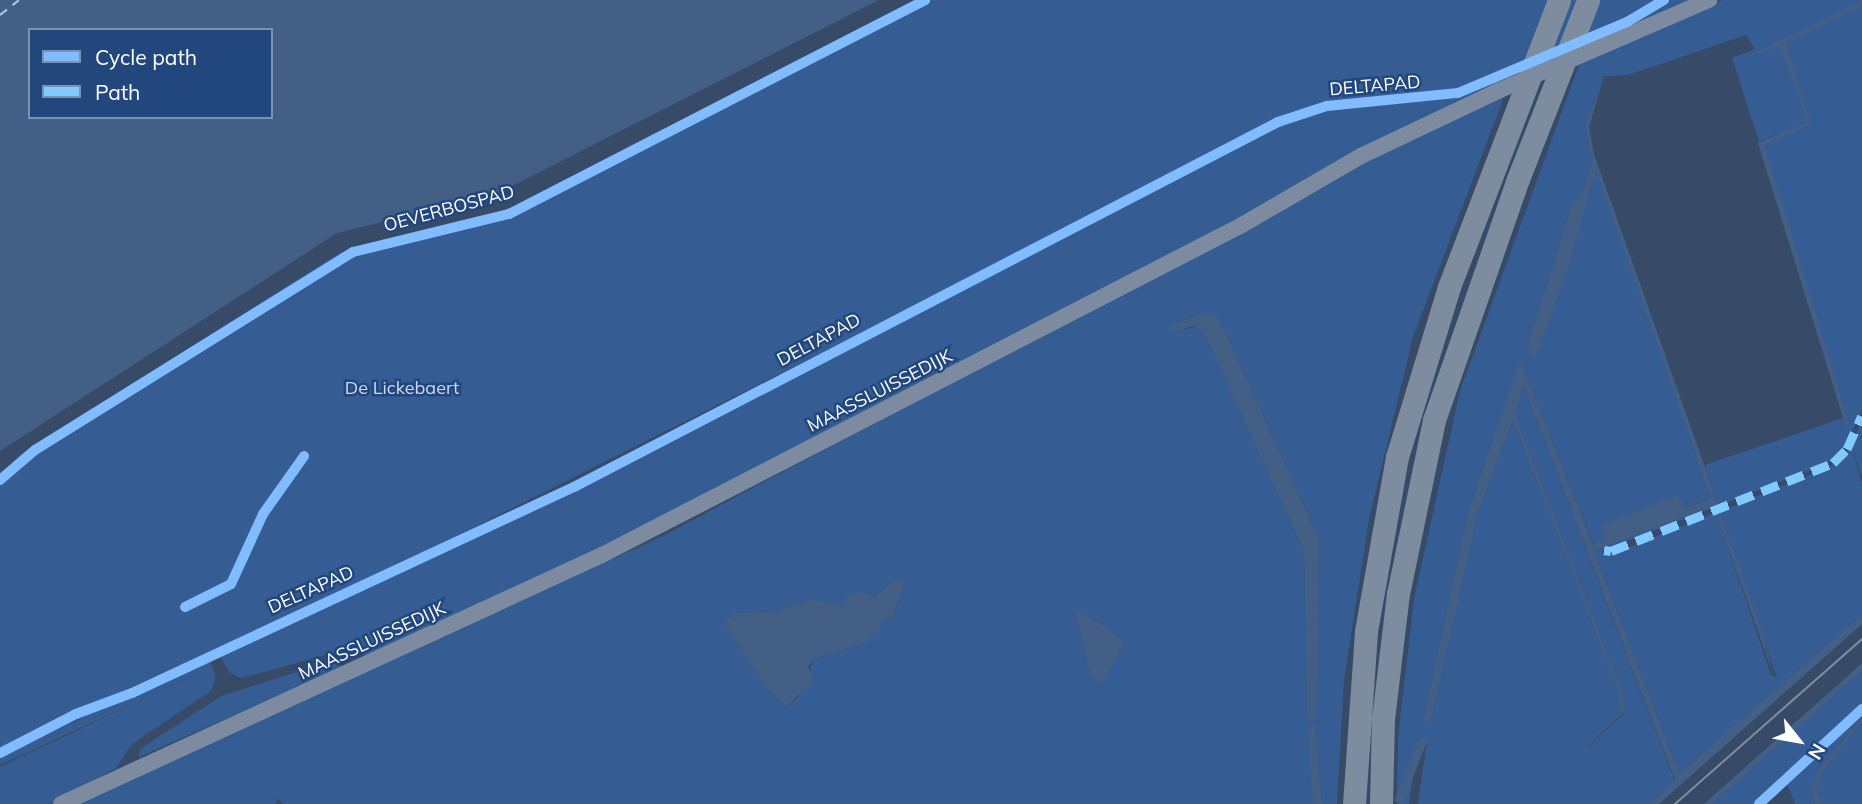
<!DOCTYPE html>
<style>
body{margin:0}
#map{position:relative;width:1862px;height:804px;overflow:hidden;background:#374b68;font-family:Mulish,sans-serif}
div>[style]{position:absolute}
.green>*{inset:0;background:#355d94}
.water>*{inset:0;background:#445f85;transform-origin:0 0}
.ferry>*{height:2px;margin-top:-1px;transform-origin:0;background:repeating-linear-gradient(90deg,#b1cbee 0 9px,transparent 0 16px)}
.minor>*{height:16px;margin:-8px;padding:0 8px;transform-origin:8px;border-radius:8px;background:#7c8b9f}
.highway>*{height:23px;margin:-11.5px;padding:0 11.5px;transform-origin:11.5px;border-radius:11.5px;background:#7e8c9f}
.tram>*{height:2px;margin:-1px;padding:0 1px;transform-origin:1px;border-radius:1px;background:#7e8c9f}
.minor-bridge>*{height:16px;margin:-8px;padding:0 8px;transform-origin:8px;border-radius:8px;background:#7c8b9f}
.quiet>*{height:9px;margin-top:-4.5px;transform-origin:0;background:repeating-linear-gradient(90deg,#80caff 0 18px,transparent 0 27px)}
.cycleway>*{height:10px;margin:-5px;padding:0 5px;transform-origin:5px;border-radius:5px;background:#80bcff}
span{translate:-50% -50%;white-space:nowrap;text-align:center;line-height:1.15;-webkit-text-stroke:5px #22477d;paint-order:stroke}
.street-label{font-size:18px;color:#fff}
.park-label{font-size:18px;color:#c9dcf5}
.legend{position:absolute;left:28px;top:28px;width:245px;height:91px;box-sizing:border-box;background:#22477d;border:2px solid #7a91b1;margin:0;padding:9px 12px;list-style:none;font-size:21px;color:#fff}
.legend li{display:flex;align-items:center;gap:14px;height:35px}
.legend b{width:35px;border:2px solid #7a91b1}
.north{position:absolute;left:1764px;top:706px;width:70px;height:70px;-webkit-text-stroke:5px #22477d;paint-order:stroke;rotate:121deg;font-size:19px;font-weight:700;line-height:28px;text-align:center;color:#fff}
.north::after{content:'';display:block;margin:auto;width:24px;height:32px;background:#fff;clip-path:polygon(50% 0,100% 100%,50% 72%,0 100%)}
</style>
<div id="map">
<div class="green">
<div style="clip-path:polygon(931px 0,1694px 0,1485px 89px,618px 542px,368px 655px,336px 652px,242px 678px,230px 673px,218px 653px,492px 529px,986px 275px,979px 274px,351px 589px,72px 714px,0 751px,0 473px,21px 454px,341px 252px,518px 213px)"></div>
<div style="clip-path:polygon(evenodd,1723px 0,1862px 0,1862px 411px,1845px 447px,1829px 463px,1601px 551px,1612px 554px,1830px 467px,1849px 449px,1862px 421px,1862px 477px,1852px 449px,1862px 483px,1862px 615px,1679px 773px,1594px 551px,1718px 504px,1705px 465px,1843px 418px,1849px 426px,1763px 145px,1781px 137px,1780px 133px,1759px 142px,1732px 58px,1755px 49px,1746px 35px,1628px 75px,1604px 76px,1585px 126px,1592px 161px,1583px 189px,1570px 209px,1527px 347px,1569px 266px,1596px 168px,1711px 499px,1684px 508px,1677px 495px,1604px 524px,1604px 539px,1594px 545px,1520px 361px,1469px 508px,1423px 721px,1477px 515px,1513px 420px,1619px 693px,1620px 713px,1585px 750px,1626px 711px,1620px 687px,1515px 414px,1524px 387px,1675px 782px,1650px 804px,1418px 804px,1427px 741px,1419px 737px,1409px 804px,1397px 804px,1398px 738px,1414px 599px,1460px 391px,1579px 65px,1723px 0,1718px 518px,1722px 518px,1777px 678px,1771px 675px,1718px 518px)"></div>
<div style="clip-path:polygon(evenodd,1504px 97px,1413px 337px,1369px 519px,1344px 680px,1337px 804px,1322px 804px,1315px 727px,1313px 804px,283px 804px,278px 798px,275px 804px,73px 804px,663px 536px,1355px 166px,1504px 97px,1203px 313px,1230px 342px,1319px 539px,1315px 719px,1307px 719px,1304px 552px,1203px 331px,1197px 326px,1187px 329px,1171px 325px,1203px 313px,1504px 97px,897px 578px,905px 582px,893px 617px,880px 620px,862px 644px,814px 659px,797px 698px,787px 708px,765px 686px,723px 622px,734px 613px,776px 611px,812px 599px,842px 605px,872px 597px,897px 578px,1504px 97px,1075px 613px,1094px 619px,1125px 642px,1118px 655px,1090px 674px,1075px 613px)"></div>
<div style="clip-path:polygon(209px 658px,216px 677px,211px 691px,132px 744px,116px 768px,49px 804px,0 804px,0 767px,206px 669px,0 765px,0 756px)"></div>
<div style="clip-path:polygon(329px 662px,344px 667px,139px 757px,140px 749px,221px 696px)"></div>
<div style="clip-path:polygon(1862px 671px,1862px 705px,1756px 804px,1712px 804px)"></div>
<div style="clip-path:polygon(1862px 711px,1862px 717px,1819px 769px,1811px 787px,1815px 804px,1795px 804px,1786px 781px)"></div>
<div style="clip-path:polygon(1862px 723px,1862px 804px,1821px 804px,1817px 786px,1824px 770px)"></div>
</div>
<div class="water">
<div style="clip-path:polygon(evenodd,0 0,879px 0,496px 194px,337px 233px,0 451px,0 0,30px 30px,271px 30px,271px 117px,30px 117px,30px 30px)"></div>
<div style="clip-path:polygon(1862px 0,1862px 6px,1786px 43px,1811px 124px,1764px 145px,1834px 374px,1849px 426px,1846px 427px,1758px 143px,1808px 122px,1780px 46px,1747px 57px)"></div>
<div style="clip-path:polygon(1604px 76px,1589px 127px,1594px 154px,1718px 504px,1594px 551px,1679px 773px,1862px 615px,1862px 624px,1659px 804px,1650px 804px,1675px 780px,1524px 387px,1515px 414px,1620px 687px,1626px 710px,1576px 756px,1620px 713px,1619px 693px,1513px 420px,1477px 515px,1430px 722px,1423px 721px,1469px 508px,1520px 360px,1593px 544px,1604px 539px,1604px 524px,1677px 495px,1685px 508px,1711px 499px,1596px 169px,1569px 266px,1535px 359px,1527px 347px,1570px 209px,1583px 189px,1592px 161px,1585px 126px)"></div>
<div style="clip-path:polygon(1203px 313px,1216px 315px,1230px 342px,1319px 539px,1316px 719px,1307px 720px,1304px 552px,1203px 331px,1196px 326px,1170px 331px,1171px 325px)"></div>
<div style="clip-path:polygon(1721px 516px,1760px 625px,1775px 680px,1718px 518px)"></div>
<div style="clip-path:polygon(897px 578px,905px 582px,893px 617px,881px 620px,879px 631px,862px 644px,814px 659px,808px 667px,815px 684px,801px 691px,787px 708px,765px 686px,723px 622px,734px 613px,776px 611px,812px 599px,842px 605px,848px 595px,860px 591px,873px 597px)"></div>
<div style="clip-path:polygon(1075px 612px,1094px 619px,1125px 642px,1105px 678px,1099px 682px,1090px 674px)"></div>
<div style="clip-path:polygon(1862px 663px,1862px 671px,1728px 790px,1712px 804px,1704px 804px)"></div>
<div style="clip-path:polygon(207px 670px,59px 737px,0 767px,68px 731px)"></div>
<div style="clip-path:polygon(1862px 717px,1862px 723px,1824px 770px,1817px 786px,1821px 804px,1815px 804px,1811px 787px,1819px 769px)"></div>
<div style="clip-path:polygon(1315px 726px,1322px 804px,1313px 804px,1308px 727px)"></div>
<div style="left:1419px;top:737px;width:9px;height:68px;rotate:21deg"></div>
</div>
<div class="ferry">
<div style="left:0;top:15px;width:24px;rotate:-38deg"></div>
</div>
<div class="minor">
<div style="left:1591px;top:51px;width:129px;rotate:-23.4deg"></div>
<div style="left:61px;top:804px;width:596px;rotate:-24.71deg"></div>
<div style="left:602px;top:555px;width:720px;rotate:-27.28deg"></div>
<div style="left:1242px;top:225px;width:138px;rotate:-30.1deg"></div>
<div style="left:1361px;top:156px;width:154px;rotate:-25.4deg"></div>
</div>
<div class="highway">
<div style="left:1354px;top:804px;width:173px;rotate:-86deg"></div>
<div style="left:1366px;top:631px;width:177px;rotate:-79.9deg"></div>
<div style="left:1397px;top:457px;width:178px;rotate:-73deg"></div>
<div style="left:1449px;top:287px;width:307px;rotate:-69deg"></div>
<div style="left:1381px;top:804px;width:85px;rotate:-88.7deg"></div>
<div style="left:1383px;top:719px;width:126px;rotate:-83.2deg"></div>
<div style="left:1398px;top:594px;width:178px;rotate:-78.3deg"></div>
<div style="left:1434px;top:420px;width:255px;rotate:-70.8deg"></div>
<div style="left:1518px;top:179px;width:192px;rotate:-68.6deg"></div>
</div>
<div class="tram">
<div style="left:1675px;top:804px;width:249px;rotate:-41.4deg"></div>
</div>
<div class="minor-bridge">
<div style="left:1500px;top:90px;width:99px;rotate:-23.2deg"></div>
</div>
<div class="quiet">
<div style="left:1604px;top:550px;width:7px;rotate:8deg"></div>
<div style="left:1611px;top:551px;width:239px;rotate:-21.6deg"></div>
<div style="left:1833px;top:463px;width:20px;rotate:-45deg"></div>
<div style="left:1847px;top:449px;width:36px;rotate:-66deg"></div>
</div>
<div class="cycleway">
<div style="left:0;top:480px;width:46px;rotate:-40.6deg"></div>
<div style="left:35px;top:450px;width:375px;rotate:-31.9deg"></div>
<div style="left:353px;top:252px;width:161px;rotate:-13.7deg"></div>
<div style="left:509px;top:214px;width:468px;rotate:-27.2deg"></div>
<div style="left:185px;top:607px;width:51px;rotate:-26.6deg"></div>
<div style="left:231px;top:584px;width:77px;rotate:-65.4deg"></div>
<div style="left:263px;top:514px;width:71px;rotate:-54.7deg"></div>
<div style="left:0;top:753px;width:85px;rotate:-27.2deg"></div>
<div style="left:76px;top:714px;width:60px;rotate:-20.6deg"></div>
<div style="left:132px;top:693px;width:488px;rotate:-25deg"></div>
<div style="left:574px;top:487px;width:793px;rotate:-27.41deg"></div>
<div style="left:1278px;top:122px;width:52px;rotate:-18.1deg"></div>
<div style="left:1327px;top:106px;width:132px;rotate:-5.7deg"></div>
<div style="left:1458px;top:93px;width:183px;rotate:-22.8deg"></div>
<div style="left:1627px;top:22px;width:43px;rotate:-30.7deg"></div>
<div style="left:1759px;top:804px;width:140px;rotate:-42.7deg"></div>
</div>
<div class="street-label">
<span style="left:1375px;top:86px;rotate:-5deg">DELTAPAD</span>
<span style="left:449px;top:209px;rotate:-15deg">OEVERBOSPAD</span>
<span style="left:819px;top:340px;rotate:-28deg">DELTAPAD</span>
<span style="left:880px;top:391px;rotate:-27deg">MAASSLUISSEDIJK</span>
<span style="left:311px;top:590px;rotate:-24deg">DELTAPAD</span>
<span style="left:372px;top:641px;rotate:-25deg">MAASSLUISSEDIJK</span>
</div>
<div class="park-label">
<span style="left:402px;top:388px">De Lickebaert</span>
</div>
<ul class="legend">
<li><b style="height:9px;background:#80bcff"></b>Cycle path</li>
<li><b style="height:9px;background:#80caff"></b>Path</li>
</ul>
<div class="north">N</div>
</div>
